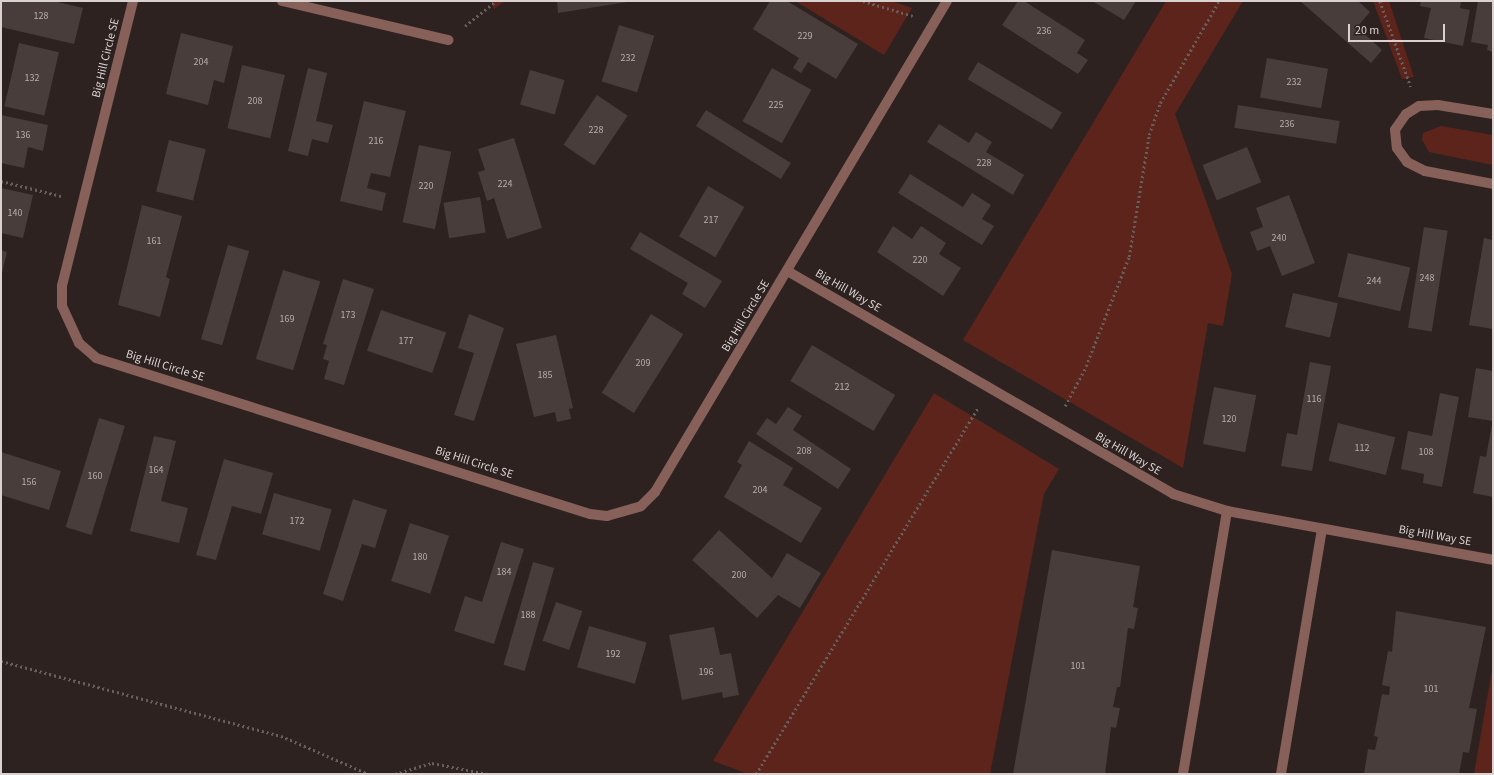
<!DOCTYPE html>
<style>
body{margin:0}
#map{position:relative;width:1494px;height:775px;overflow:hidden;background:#2d2220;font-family:"Source Sans 3",sans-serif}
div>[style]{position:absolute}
.green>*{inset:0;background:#5d241b}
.building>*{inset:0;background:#493d3b;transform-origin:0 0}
.path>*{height:2.5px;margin-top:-1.25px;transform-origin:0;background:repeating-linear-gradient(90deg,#685e5c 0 2px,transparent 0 5px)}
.minor>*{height:10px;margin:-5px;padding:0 5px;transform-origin:5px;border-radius:5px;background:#866059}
span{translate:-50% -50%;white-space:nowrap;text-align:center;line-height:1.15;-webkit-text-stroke:3px #2d2220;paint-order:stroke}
.number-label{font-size:10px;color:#b6adac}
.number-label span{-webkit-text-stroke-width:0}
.street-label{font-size:12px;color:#dad2d1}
.frame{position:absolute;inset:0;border:2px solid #dad2d1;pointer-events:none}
.scale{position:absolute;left:1348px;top:24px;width:97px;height:18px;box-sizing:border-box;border:2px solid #dad2d1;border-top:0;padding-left:5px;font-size:12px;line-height:14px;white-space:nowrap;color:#dad2d1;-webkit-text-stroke:3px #2d2220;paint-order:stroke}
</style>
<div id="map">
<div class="green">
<div style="clip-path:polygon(491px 1px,505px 1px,494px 9px)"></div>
<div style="clip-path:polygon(795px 1px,891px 1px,912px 8px,884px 55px)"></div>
<div style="clip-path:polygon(1166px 1px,1243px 1px,1175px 114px,1232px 274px,1223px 326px,1208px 323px,1183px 468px,963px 340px)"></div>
<div style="clip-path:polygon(1373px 1px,1389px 1px,1414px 77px,1402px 79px)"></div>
<div style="clip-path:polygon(1441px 126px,1493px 135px,1493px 165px,1429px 152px,1422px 140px,1423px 133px)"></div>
<div style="clip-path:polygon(934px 393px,1059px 469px,1044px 494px,990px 774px,748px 774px,713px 761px)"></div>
<div style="clip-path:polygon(1493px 664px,1493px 774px,1474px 774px)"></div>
</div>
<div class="building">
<div style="clip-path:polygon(1px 1px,53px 1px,83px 8px,74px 44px,1px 27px)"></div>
<div style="clip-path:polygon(557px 1px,626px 1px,627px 2px,558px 13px)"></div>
<div style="clip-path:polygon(770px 1px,787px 1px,858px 44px,836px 79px,808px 62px,801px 73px,793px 68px,799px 58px,753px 29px)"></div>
<div style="clip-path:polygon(1018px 1px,1024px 1px,1085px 40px,1077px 53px,1088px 60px,1078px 74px,1002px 25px)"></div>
<div style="clip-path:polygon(1092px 1px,1136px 1px,1124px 20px)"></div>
<div style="clip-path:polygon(1300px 1px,1358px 1px,1370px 12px,1357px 27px,1382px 50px,1371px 63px)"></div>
<div style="clip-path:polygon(1421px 1px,1461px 1px,1460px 8px,1470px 10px,1463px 46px,1424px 38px,1431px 8px,1420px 6px)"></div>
<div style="clip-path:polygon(1478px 1px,1493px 1px,1493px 52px,1487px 50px,1488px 45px,1471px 42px)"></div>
<div style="left:619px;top:25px;width:37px;height:59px;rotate:17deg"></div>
<div style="clip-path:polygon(181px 33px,233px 46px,224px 83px,214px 80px,208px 105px,166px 94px)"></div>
<div style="left:19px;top:43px;width:41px;height:65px;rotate:13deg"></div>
<div style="left:1267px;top:58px;width:62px;height:40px;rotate:10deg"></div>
<div style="left:978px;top:62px;width:98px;height:20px;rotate:31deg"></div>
<div style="left:242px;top:65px;width:44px;height:65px;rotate:13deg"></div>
<div style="clip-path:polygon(308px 68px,327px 73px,316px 121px,333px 125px,328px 143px,312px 139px,308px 156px,288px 151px)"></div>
<div style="left:772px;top:68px;width:45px;height:61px;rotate:29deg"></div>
<div style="left:530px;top:70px;width:36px;height:36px;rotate:16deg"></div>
<div style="left:597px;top:95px;width:37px;height:60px;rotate:34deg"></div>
<div style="clip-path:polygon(364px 101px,406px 111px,390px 177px,371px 173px,367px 188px,386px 193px,382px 211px,340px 201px)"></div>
<div style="left:1238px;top:105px;width:103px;height:23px;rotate:9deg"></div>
<div style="left:706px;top:110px;width:100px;height:19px;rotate:32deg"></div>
<div style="clip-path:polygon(1px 115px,48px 125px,43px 151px,28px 147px,24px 168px,1px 163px)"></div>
<div style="clip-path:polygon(939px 124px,969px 143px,976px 132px,992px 142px,986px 152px,1024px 175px,1013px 195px,927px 142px)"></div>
<div style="clip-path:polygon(514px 138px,542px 228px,507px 239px,494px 198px,487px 201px,478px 172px,485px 170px,478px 149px)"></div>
<div style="left:169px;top:140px;width:38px;height:53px;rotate:14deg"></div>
<div style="left:419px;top:145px;width:33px;height:79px;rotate:12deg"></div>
<div style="left:1247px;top:147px;width:38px;height:48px;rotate:68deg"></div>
<div style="clip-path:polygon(910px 174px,963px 207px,972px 193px,991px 205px,982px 219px,994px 226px,982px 245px,898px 193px)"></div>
<div style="left:708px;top:186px;width:42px;height:58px;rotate:30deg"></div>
<div style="clip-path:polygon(1px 188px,33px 195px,23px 238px,1px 233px)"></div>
<div style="clip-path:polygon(1289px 195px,1315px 263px,1282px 276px,1270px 246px,1257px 251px,1250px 232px,1263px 227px,1256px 208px)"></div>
<div style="left:480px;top:197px;width:36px;height:37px;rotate:81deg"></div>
<div style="clip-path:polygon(142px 205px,182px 216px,166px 277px,170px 279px,160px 317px,118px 305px)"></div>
<div style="clip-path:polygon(893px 226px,912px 239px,921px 226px,946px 243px,939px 254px,961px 268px,943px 296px,877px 252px)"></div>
<div style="left:1424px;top:227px;width:24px;height:102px;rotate:9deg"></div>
<div style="clip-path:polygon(640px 232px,722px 281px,705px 308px,682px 294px,688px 283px,630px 249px)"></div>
<div style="clip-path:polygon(1484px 238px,1493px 240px,1493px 329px,1469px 325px)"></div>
<div style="left:228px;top:245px;width:22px;height:98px;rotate:16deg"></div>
<div style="clip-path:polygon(1px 250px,7px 252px,2px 273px,1px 273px)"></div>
<div style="left:1348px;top:253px;width:64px;height:45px;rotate:13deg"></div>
<div style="left:283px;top:270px;width:39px;height:93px;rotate:17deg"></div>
<div style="clip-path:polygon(343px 279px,374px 289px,344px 385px,324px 379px,329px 361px,323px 359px,327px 345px,323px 344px)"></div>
<div style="left:1293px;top:293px;width:46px;height:35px;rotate:13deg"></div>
<div style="left:381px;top:310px;width:69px;height:43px;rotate:19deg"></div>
<div style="clip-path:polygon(469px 314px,504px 328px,474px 421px,454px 415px,474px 353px,458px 348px)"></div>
<div style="left:651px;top:314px;width:38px;height:93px;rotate:32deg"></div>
<div style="clip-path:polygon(556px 335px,573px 408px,569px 409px,571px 419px,557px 422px,555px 412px,534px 417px,516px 344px)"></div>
<div style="left:812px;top:345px;width:97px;height:42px;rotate:31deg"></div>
<div style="clip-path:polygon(1310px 362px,1331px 366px,1312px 471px,1281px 466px,1287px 433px,1297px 435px)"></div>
<div style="clip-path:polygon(1476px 368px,1493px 371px,1493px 421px,1468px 417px)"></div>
<div style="left:1214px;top:387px;width:43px;height:58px;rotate:11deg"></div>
<div style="clip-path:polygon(1440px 393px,1459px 397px,1442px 487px,1423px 483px,1424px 474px,1401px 469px,1408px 431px,1432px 436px)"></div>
<div style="clip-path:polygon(788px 407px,802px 416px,793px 430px,851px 469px,838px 489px,756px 434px,767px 418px,776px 424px)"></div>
<div style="left:99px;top:418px;width:27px;height:114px;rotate:17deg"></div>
<div style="left:1338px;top:423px;width:59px;height:39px;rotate:14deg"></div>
<div style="clip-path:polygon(1492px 424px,1493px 424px,1493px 497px,1473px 493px,1480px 456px,1486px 457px)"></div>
<div style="clip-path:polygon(154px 436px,176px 441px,161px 501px,188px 508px,179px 543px,130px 531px)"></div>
<div style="clip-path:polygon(749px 441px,793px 468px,783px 485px,822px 508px,801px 543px,724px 497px,742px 465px,737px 462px)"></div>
<div style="clip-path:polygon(1px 452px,61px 471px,49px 510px,1px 495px)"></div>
<div style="clip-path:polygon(224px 459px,273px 473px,261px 514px,232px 506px,216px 560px,196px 555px)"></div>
<div style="left:274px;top:493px;width:60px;height:43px;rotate:16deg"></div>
<div style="clip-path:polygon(353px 499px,387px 510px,375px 548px,362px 544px,343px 601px,323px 594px)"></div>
<div style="left:410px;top:523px;width:41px;height:61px;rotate:18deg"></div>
<div style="clip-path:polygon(719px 530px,772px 578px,787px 553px,821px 573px,800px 608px,778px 595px,757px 618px,692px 560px)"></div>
<div style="clip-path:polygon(501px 542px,524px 549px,494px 644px,454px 631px,465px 596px,482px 602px)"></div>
<div style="clip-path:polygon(1052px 550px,1140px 566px,1133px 607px,1138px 608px,1134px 629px,1128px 628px,1120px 687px,1117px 687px,1113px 707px,1120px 708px,1116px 728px,1111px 727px,1105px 774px,1013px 774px)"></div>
<div style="left:533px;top:562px;width:22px;height:107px;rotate:16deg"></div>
<div style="left:556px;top:602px;width:28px;height:41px;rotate:19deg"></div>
<div style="clip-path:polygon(1396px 611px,1486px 627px,1469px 708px,1477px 709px,1469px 753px,1463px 752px,1459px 774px,1364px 774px,1368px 749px,1375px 750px,1378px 737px,1374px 736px,1382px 694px,1389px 695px,1390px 687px,1382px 685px,1388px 651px,1392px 652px)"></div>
<div style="left:589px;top:626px;width:60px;height:43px;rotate:16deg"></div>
<div style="clip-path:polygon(714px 627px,720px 655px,731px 653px,739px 695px,723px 698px,722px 692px,682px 700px,669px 635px)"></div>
</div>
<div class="path">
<div style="left:863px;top:1px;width:52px;rotate:16.7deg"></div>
<div style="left:1380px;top:1px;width:91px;rotate:70.2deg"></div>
<div style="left:465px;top:26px;width:40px;rotate:-39deg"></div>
<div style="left:1px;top:181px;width:62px;rotate:14deg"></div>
<div style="left:1065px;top:406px;width:40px;rotate:-62deg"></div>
<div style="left:1084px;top:371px;width:123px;rotate:-68.5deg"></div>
<div style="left:1129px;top:257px;width:124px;rotate:-80.7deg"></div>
<div style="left:1149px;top:135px;width:34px;rotate:-71deg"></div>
<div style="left:1160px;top:103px;width:118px;rotate:-60deg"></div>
<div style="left:1px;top:661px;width:290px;rotate:15deg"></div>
<div style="left:281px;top:736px;width:96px;rotate:23.4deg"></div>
<div style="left:395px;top:774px;width:39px;rotate:-17deg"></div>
<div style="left:432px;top:763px;width:57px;rotate:11.1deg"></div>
<div style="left:756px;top:774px;width:429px;rotate:-58.8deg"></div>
</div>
<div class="minor">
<div style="left:133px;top:1px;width:294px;rotate:104deg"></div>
<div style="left:62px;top:286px;width:20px;rotate:90deg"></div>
<div style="left:62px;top:306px;width:41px;rotate:65.3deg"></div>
<div style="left:79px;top:343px;width:23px;rotate:41deg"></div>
<div style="left:96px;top:358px;width:518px;rotate:17.53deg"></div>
<div style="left:590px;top:514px;width:17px;rotate:7deg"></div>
<div style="left:607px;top:516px;width:35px;rotate:-16deg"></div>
<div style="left:641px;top:506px;width:20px;rotate:-45deg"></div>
<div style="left:655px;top:492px;width:571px;rotate:-59.26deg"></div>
<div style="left:282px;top:1px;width:171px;rotate:13.2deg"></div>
<div style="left:1493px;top:114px;width:56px;rotate:-170.7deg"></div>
<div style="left:1438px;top:105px;width:19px;rotate:177deg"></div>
<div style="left:1419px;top:106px;width:15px;rotate:148deg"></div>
<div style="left:1406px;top:114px;width:19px;rotate:125deg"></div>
<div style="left:1395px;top:130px;width:18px;rotate:84deg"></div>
<div style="left:1397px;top:148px;width:17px;rotate:54deg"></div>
<div style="left:1407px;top:162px;width:20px;rotate:27deg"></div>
<div style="left:1425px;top:171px;width:69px;rotate:10.8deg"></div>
<div style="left:789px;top:272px;width:444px;rotate:30deg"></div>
<div style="left:1173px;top:494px;width:57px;rotate:17.5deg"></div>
<div style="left:1227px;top:511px;width:270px;rotate:10.4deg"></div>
<div style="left:1183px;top:774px;width:267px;rotate:-80.5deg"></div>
<div style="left:1281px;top:774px;width:248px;rotate:-80.5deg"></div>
</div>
<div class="number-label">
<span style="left:41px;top:17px">128</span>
<span style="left:1044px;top:32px">236</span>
<span style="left:805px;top:37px">229</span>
<span style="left:628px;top:59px">232</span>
<span style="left:201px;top:63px">204</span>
<span style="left:32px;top:79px">132</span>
<span style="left:1294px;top:83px">232</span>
<span style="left:255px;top:102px">208</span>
<span style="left:776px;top:106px">225</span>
<span style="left:1287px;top:125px">236</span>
<span style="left:596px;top:131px">228</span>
<span style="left:23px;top:136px">136</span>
<span style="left:376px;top:142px">216</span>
<span style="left:984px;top:164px">228</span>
<span style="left:505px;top:185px">224</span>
<span style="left:426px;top:187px">220</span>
<span style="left:15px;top:214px">140</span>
<span style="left:711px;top:221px">217</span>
<span style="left:1279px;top:239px">240</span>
<span style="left:154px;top:242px">161</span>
<span style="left:920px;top:261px">220</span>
<span style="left:1427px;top:279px">248</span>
<span style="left:1374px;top:282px">244</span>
<span style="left:348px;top:316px">173</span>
<span style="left:287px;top:320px">169</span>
<span style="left:406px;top:342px">177</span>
<span style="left:643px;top:364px">209</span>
<span style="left:545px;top:376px">185</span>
<span style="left:842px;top:388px">212</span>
<span style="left:1314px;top:400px">116</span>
<span style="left:1229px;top:420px">120</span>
<span style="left:1362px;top:449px">112</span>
<span style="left:804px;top:452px">208</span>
<span style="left:1426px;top:453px">108</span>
<span style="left:156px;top:471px">164</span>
<span style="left:95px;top:477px">160</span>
<span style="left:29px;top:483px">156</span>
<span style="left:760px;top:491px">204</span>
<span style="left:297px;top:522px">172</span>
<span style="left:420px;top:558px">180</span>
<span style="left:504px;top:573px">184</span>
<span style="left:739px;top:576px">200</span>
<span style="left:528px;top:616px">188</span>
<span style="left:613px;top:655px">192</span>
<span style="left:1078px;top:667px">101</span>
<span style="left:706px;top:673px">196</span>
<span style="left:1431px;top:690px">101</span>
</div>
<div class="street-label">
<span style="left:106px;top:58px;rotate:-76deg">Big Hill Circle SE</span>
<span style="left:848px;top:291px;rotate:30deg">Big Hill Way SE</span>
<span style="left:746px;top:316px;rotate:-59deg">Big Hill Circle SE</span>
<span style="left:165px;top:366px;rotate:17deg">Big Hill Circle SE</span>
<span style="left:1128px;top:454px;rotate:30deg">Big Hill Way SE</span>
<span style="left:474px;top:463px;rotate:18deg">Big Hill Circle SE</span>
<span style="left:1435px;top:536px;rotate:10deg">Big Hill Way SE</span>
</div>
<div class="frame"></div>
<div class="scale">20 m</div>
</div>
